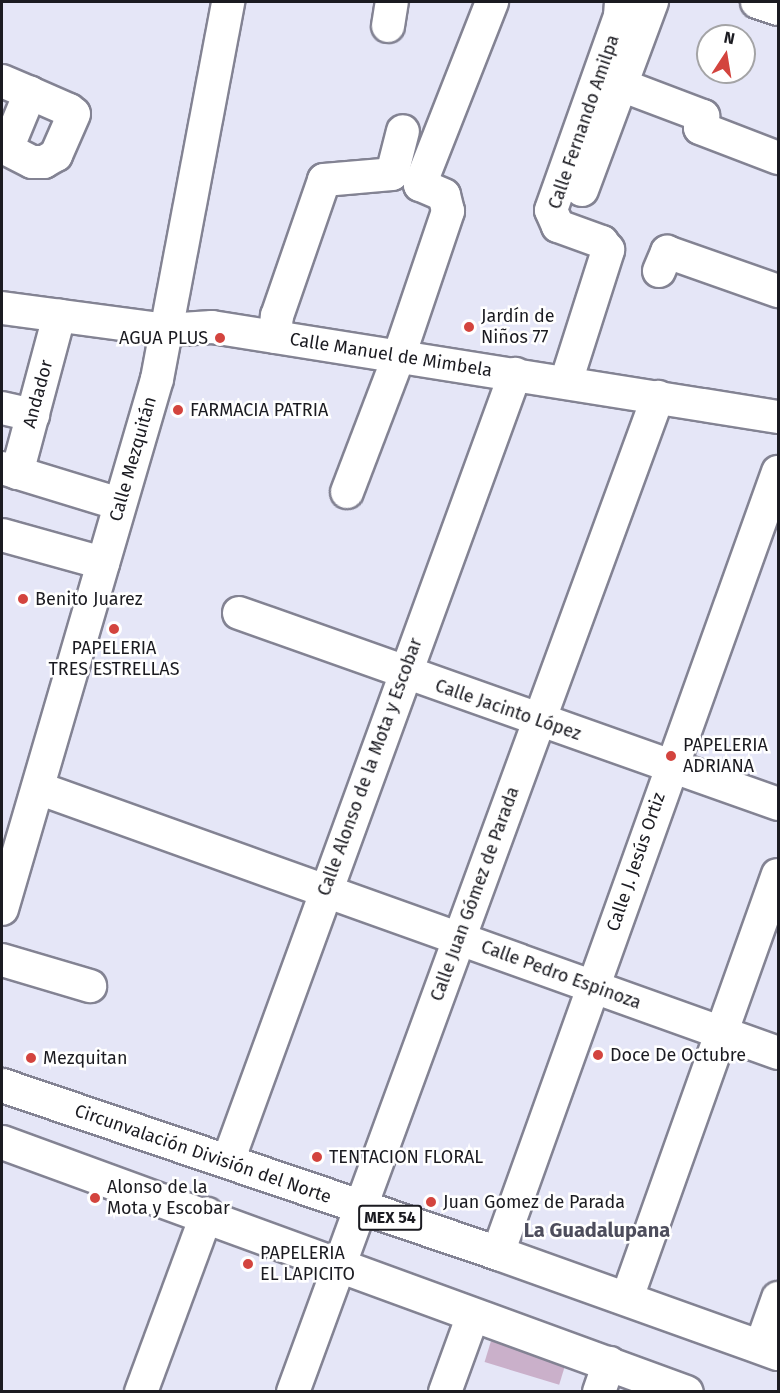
<!DOCTYPE html>
<meta charset="utf-8">
<style>
body{margin:0}
#map{position:relative;width:780px;height:1393px;overflow:hidden;background:#e5e6f7;font-family:"Fira Sans",sans-serif}
div>[style]{position:absolute}
.green>*{inset:0;background:#cab0ca;transform-origin:0 0}
.roads{filter:drop-shadow(2px 0 #838393) drop-shadow(-2px 0 #838393) drop-shadow(0 2px #838393) drop-shadow(0 -2px #838393)}
.minor>*{height:32px;margin:-16px;padding:0 16px;transform-origin:16px;border-radius:16px;background:#fff}
.major>*{height:33px;margin:-16.5px;padding:0 16.5px;transform-origin:16.5px;border-radius:16.5px;background:#fff}
.dots>*{width:16px;height:16px;translate:-50% -50%;box-sizing:border-box;border:3px solid #fff;border-radius:50%}
span{translate:-50% -50%;white-space:nowrap;text-align:center;line-height:1.15;-webkit-text-stroke:5px #fff;paint-order:stroke}
.shield-label span{padding:2px 4px;background:#fff;border:2px solid;border-radius:4px;-webkit-text-stroke-width:0}
.shield-label{font-size:16px;color:#1b1b21;font-weight:700}
.street-label{font-size:18px;color:#1b1b21}
.poi-label{font-size:18px;color:#1b1b21}
.left{translate:0 -50%;text-align:left}
.right{translate:-100% -50%;text-align:right}
.neighbourhood-label{font-size:20px;color:#4d4d5c;font-weight:700}
.frame{position:absolute;inset:0;border:3px solid #1b1b21;pointer-events:none}
.north{position:absolute;left:696px;top:24px;width:60px;height:60px;box-sizing:border-box;background:#fff;border:2px solid #a4a4a6;border-radius:50%;rotate:12deg;font-size:16px;font-weight:700;line-height:24px;text-align:center;color:#1b1b21}
.north::after{content:'';display:block;margin:auto;width:21px;height:27px;background:#d3443e;clip-path:polygon(50% 0,100% 100%,50% 72%,0 100%)}
</style>
<div id="map">
<div class="green">
<div style="left:491px;top:1341px;width:78px;height:22px;rotate:17deg"></div>
</div>
<div class="roads">
<div class="minor">
<div style="left:757px;top:2px;width:22px;rotate:18deg"></div>
<div style="left:388px;top:26px;width:24px;rotate:-81deg"></div>
<div style="left:2px;top:81px;width:30px;rotate:23deg"></div>
<div style="left:30px;top:93px;width:43px;rotate:23.6deg"></div>
<div style="left:69px;top:110px;width:6px;rotate:39deg"></div>
<div style="left:74px;top:114px;width:45px;rotate:113.7deg"></div>
<div style="left:56px;top:155px;width:14px;rotate:150deg"></div>
<div style="left:44px;top:162px;width:12px;rotate:180deg"></div>
<div style="left:32px;top:162px;width:28px;rotate:-153deg"></div>
<div style="left:7px;top:149px;width:61px;rotate:-67.7deg"></div>
<div style="left:621px;top:85px;width:88px;rotate:20.7deg"></div>
<div style="left:703px;top:116px;width:12px;rotate:104deg"></div>
<div style="left:700px;top:128px;width:84px;rotate:21deg"></div>
<div style="left:582px;top:190px;width:201px;rotate:-69.6deg"></div>
<div style="left:659px;top:271px;width:21px;rotate:-67deg"></div>
<div style="left:667px;top:252px;width:118px;rotate:19.4deg"></div>
<div style="left:2px;top:308px;width:165px;rotate:7.6deg"></div>
<div style="left:166px;top:330px;width:46px;rotate:-3.7deg"></div>
<div style="left:212px;top:327px;width:573px;rotate:9.03deg"></div>
<div style="left:275px;top:337px;width:21px;rotate:-85deg"></div>
<div style="left:277px;top:316px;width:144px;rotate:-70.9deg"></div>
<div style="left:324px;top:180px;width:68px;rotate:-5deg"></div>
<div style="left:392px;top:174px;width:44px;rotate:-75.7deg"></div>
<div style="left:566px;top:382px;width:139px;rotate:-72.3deg"></div>
<div style="left:608px;top:250px;width:10px;rotate:-127deg"></div>
<div style="left:602px;top:242px;width:47px;rotate:-160deg"></div>
<div style="left:558px;top:226px;width:17px;rotate:-114deg"></div>
<div style="left:551px;top:210px;width:206px;rotate:-70.4deg"></div>
<div style="left:620px;top:16px;width:14px;rotate:-86deg"></div>
<div style="left:2px;top:408px;width:32px;rotate:13deg"></div>
<div style="left:2px;top:468px;width:123px;rotate:17deg"></div>
<div style="left:17px;top:473px;width:163px;rotate:-75deg"></div>
<div style="left:347px;top:492px;width:146px;rotate:-69.1deg"></div>
<div style="left:399px;top:356px;width:153px;rotate:-71.3deg"></div>
<div style="left:448px;top:211px;width:16px;rotate:-104deg"></div>
<div style="left:444px;top:195px;width:26px;rotate:-157deg"></div>
<div style="left:420px;top:185px;width:197px;rotate:-68.5deg"></div>
<div style="left:2px;top:535px;width:105px;rotate:15.5deg"></div>
<div style="left:239px;top:613px;width:572px;rotate:19.51deg"></div>
<div style="left:38px;top:788px;width:786px;rotate:19.7deg"></div>
<div style="left:2px;top:909px;width:552px;rotate:-73.7deg"></div>
<div style="left:157px;top:379px;width:384px;rotate:-79.3deg"></div>
<div style="left:2px;top:960px;width:92px;rotate:16.5deg"></div>
<div style="left:228px;top:1161px;width:838px;rotate:-69.96deg"></div>
<div style="left:498px;top:1253px;width:830px;rotate:-70.28deg"></div>
<div style="left:627px;top:1298px;width:449px;rotate:-70.4deg"></div>
<div style="left:761px;top:1346px;width:51px;rotate:-70.5deg"></div>
<div style="left:141px;top:1392px;width:190px;rotate:-69.7deg"></div>
<div style="left:293px;top:1392px;width:1060px;rotate:-69.86deg"></div>
<div style="left:445px;top:1392px;width:82px;rotate:-70deg"></div>
<div style="left:599px;top:1392px;width:31px;rotate:-71deg"></div>
</div>
<div class="major">
<div style="left:2px;top:1085px;width:524px;rotate:18.71deg"></div>
<div style="left:498px;top:1253px;width:297px;rotate:19.7deg"></div>
<div style="left:2px;top:1142px;width:728px;rotate:20.08deg"></div>
</div>
</div>
<div class="dots">
<div style="left:469px;top:327px;background:#d3443e"></div>
<div style="left:220px;top:338px;background:#d3443e"></div>
<div style="left:178px;top:410px;background:#d3443e"></div>
<div style="left:23px;top:599px;background:#d3443e"></div>
<div style="left:114px;top:629px;background:#d3443e"></div>
<div style="left:671px;top:756px;background:#d3443e"></div>
<div style="left:598px;top:1055px;background:#d3443e"></div>
<div style="left:31px;top:1058px;background:#d3443e"></div>
<div style="left:317px;top:1157px;background:#d3443e"></div>
<div style="left:95px;top:1198px;background:#d3443e"></div>
<div style="left:431px;top:1202px;background:#d3443e"></div>
<div style="left:248px;top:1264px;background:#d3443e"></div>
</div>
<div class="shield-label">
<span style="left:390px;top:1218px">MEX 54</span>
</div>
<div class="street-label">
<span style="left:584px;top:122px;rotate:-71deg">Calle Fernando Amilpa</span>
<span style="left:391px;top:355px;rotate:9deg">Calle Manuel de Mimbela</span>
<span style="left:38px;top:394px;rotate:-75deg">Andador</span>
<span style="left:133px;top:459px;rotate:-74deg">Calle Mezquitán</span>
<span style="left:508px;top:710px;rotate:19deg">Calle Jacinto López</span>
<span style="left:370px;top:767px;rotate:-70deg">Calle Alonso de la Mota y Escobar</span>
<span style="left:636px;top:862px;rotate:-71deg">Calle J. Jesús Ortiz</span>
<span style="left:475px;top:894px;rotate:-70deg">Calle Juan Gómez de Parada</span>
<span style="left:561px;top:975px;rotate:20deg">Calle Pedro Espinoza</span>
<span style="left:203px;top:1154px;rotate:19deg">Circunvalación División del Norte</span>
</div>
<div class="poi-label">
<span class="left" style="left:481px;top:327px">Jardín de<br>Niños 77</span>
<span class="right" style="left:208px;top:338px">AGUA PLUS</span>
<span class="left" style="left:190px;top:410px">FARMACIA PATRIA</span>
<span class="left" style="left:35px;top:599px">Benito Juarez</span>
<span style="left:114px;top:659px">PAPELERIA<br>TRES ESTRELLAS</span>
<span class="left" style="left:683px;top:756px">PAPELERIA<br>ADRIANA</span>
<span class="left" style="left:610px;top:1055px">Doce De Octubre</span>
<span class="left" style="left:43px;top:1058px">Mezquitan</span>
<span class="left" style="left:329px;top:1157px">TENTACION FLORAL</span>
<span class="left" style="left:107px;top:1198px">Alonso de la<br>Mota y Escobar</span>
<span class="left" style="left:443px;top:1202px">Juan Gomez de Parada</span>
<span class="left" style="left:260px;top:1264px">PAPELERIA<br>EL LAPICITO</span>
</div>
<div class="neighbourhood-label">
<span style="left:597px;top:1230px">La Guadalupana</span>
</div>
<div class="frame"></div>
<div class="north">N</div>
</div>
